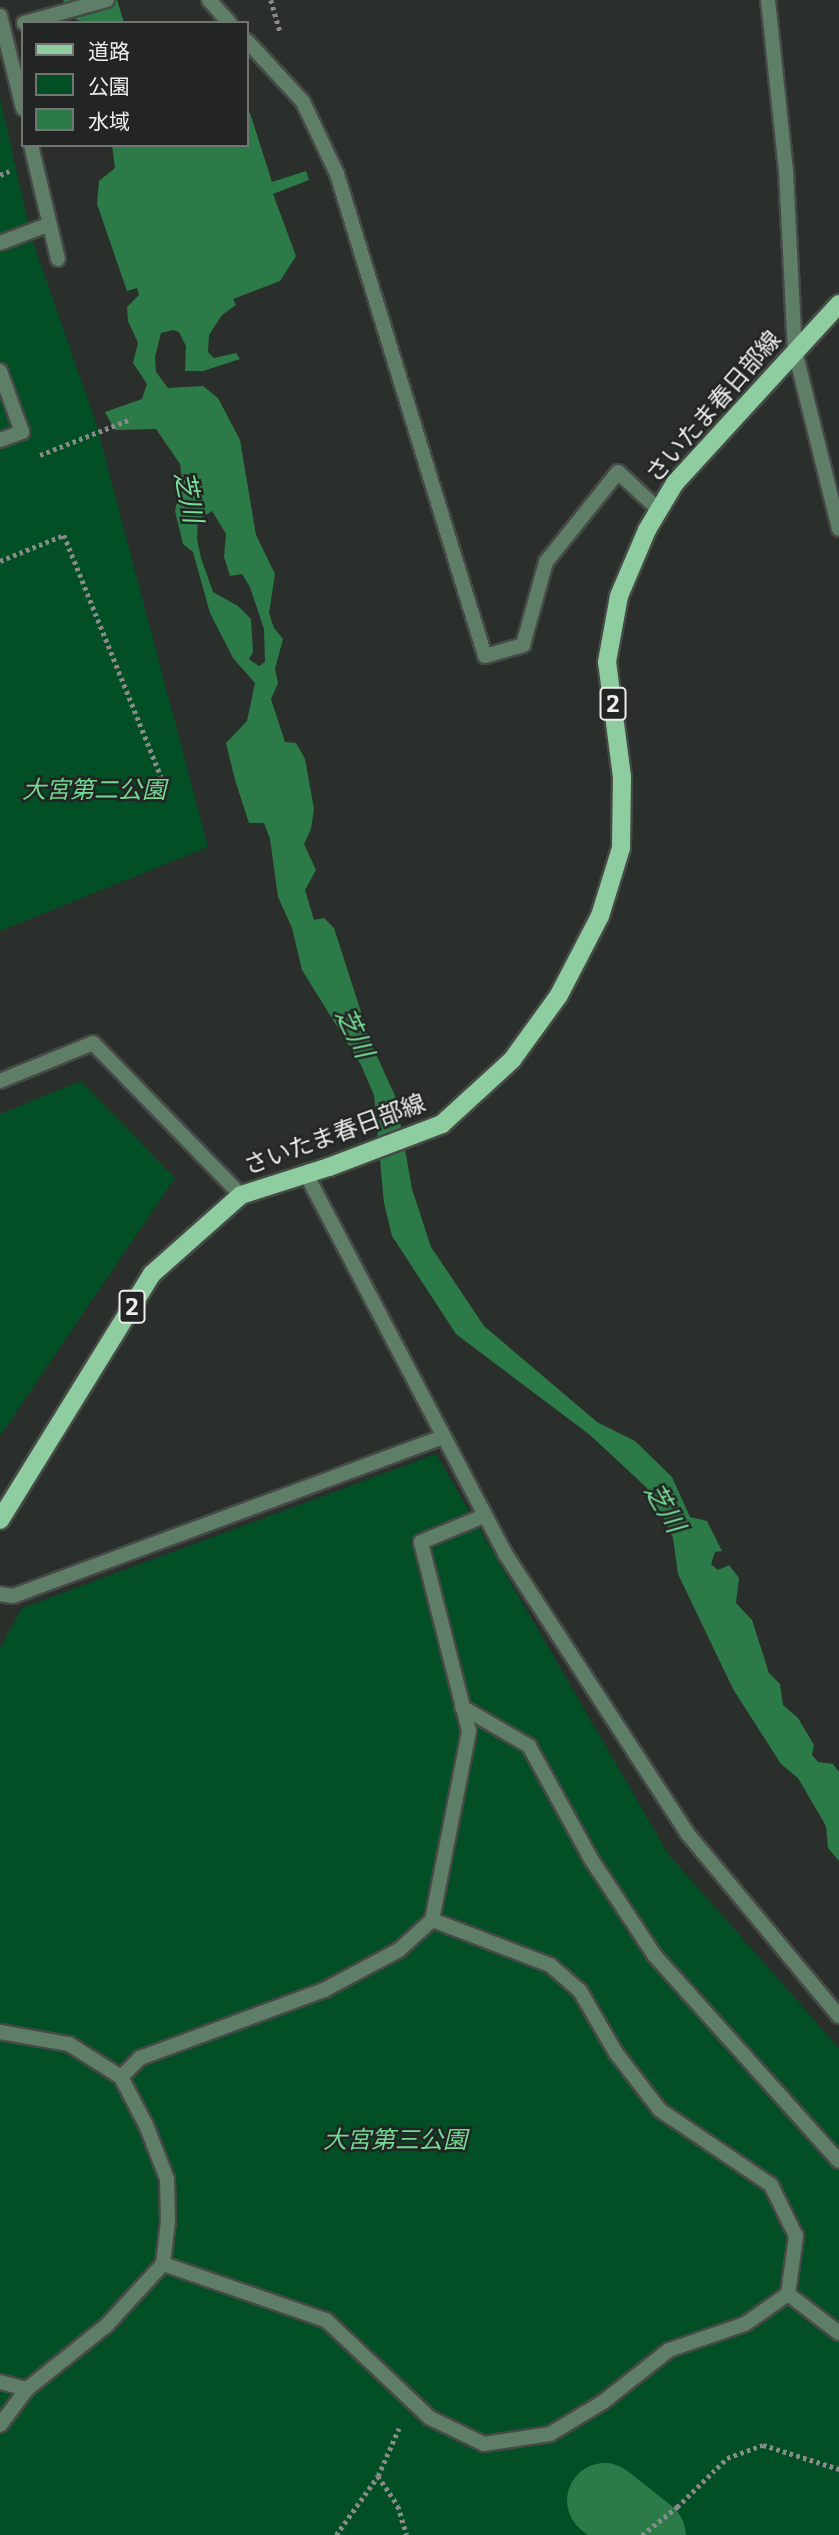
<!DOCTYPE html>
<meta charset="utf-8">
<style>
body{margin:0}
#map{position:relative;width:839px;height:2535px;overflow:hidden;background:#2b2f2c;font-family:Bitter,"Noto Sans JP",serif}
div>[style]{position:absolute}
.green>*{inset:0;background:#024e25}
.water>*{inset:0;background:#2c7a48}
.river>*{height:75px;margin:-37.5px;padding:0 37.5px;transform-origin:37.5px;border-radius:37.5px;background:#2c7a48}
.path>*{height:4.5px;margin-top:-2.25px;transform-origin:0;background:repeating-linear-gradient(90deg,#888b89 0 3.5px,transparent 0 7px)}
.roads{filter:drop-shadow(2px 0 #464a47) drop-shadow(-2px 0 #464a47) drop-shadow(0 2px #464a47) drop-shadow(0 -2px #464a47)}
.service>*{height:14px;margin:-7px;padding:0 7px;transform-origin:7px;border-radius:7px;background:#5f7e67}
.pedestrian>*{height:14px;margin:-7px;padding:0 7px;transform-origin:7px;border-radius:7px;background:#5f7e67}
.minor>*{height:14px;margin:-7px;padding:0 7px;transform-origin:7px;border-radius:7px;background:#5f7e67}
.tertiary>*{height:14px;margin:-7px;padding:0 7px;transform-origin:7px;border-radius:7px;background:#5f7e67}
.primary>*{height:18px;margin:-9px;padding:0 9px;transform-origin:9px;border-radius:9px;background:#8dcd9f}
span{translate:-50% -50%;white-space:nowrap;text-align:center;line-height:1.15;-webkit-text-stroke:5px #222523;paint-order:stroke}
.shield-label span{padding:2px 5px;background:#222523;border:2px solid;border-radius:5px;-webkit-text-stroke-width:0}
.shield-label{font-size:23px;color:#eceeec;font-weight:700}
.street-label{font-size:24px;color:#eceeec}
.park-label{font-size:24px;color:#72d992;font-style:italic}
.water-label{font-size:26px;color:#78df98;font-style:italic}
.legend{position:absolute;left:21px;top:21px;width:228px;height:126px;box-sizing:border-box;background:#222523;border:2px solid #737573;margin:0;padding:9px 12px;list-style:none;font-size:21px;color:#eceeec}
.legend li{display:flex;align-items:center;gap:14px;height:35px}
.legend b{width:35px;border:2px solid #737573}
</style>
<div id="map">
<div class="green">
<div style="clip-path:polygon(0 98px,32px 239px,96px 423px,208px 847px,0 931px)"></div>
<div style="clip-path:polygon(81px 1081px,175px 1178px,0 1436px,0 1114px)"></div>
<div style="clip-path:polygon(436px 1454px,669px 1855px,839px 2048px,839px 2535px,0 2535px,0 1648px,22px 1608px)"></div>
</div>
<div class="water">
<div style="clip-path:polygon(63px 0,117px 0,124px 23px,84px 23px,71px 17px)"></div>
<div style="clip-path:polygon(evenodd,247px 112px,250px 113px,272px 182px,306px 171px,309px 180px,273px 194px,296px 256px,280px 281px,233px 299px,236px 305px,222px 315px,209px 335px,208px 352px,214px 358px,236px 353px,240px 359px,203px 371px,185px 371px,186px 346px,179px 332px,173px 330px,161px 333px,155px 357px,156px 372px,168px 388px,203px 386px,218px 398px,240px 440px,256px 535px,275px 574px,269px 613px,274px 628px,283px 639px,275px 669px,278px 683px,271px 699px,285px 742px,296px 743px,305px 759px,314px 809px,311px 829px,304px 844px,316px 870px,305px 890px,314px 920px,324px 918px,334px 928px,371px 1043px,396px 1098px,412px 1189px,431px 1247px,484px 1326px,597px 1422px,635px 1441px,672px 1477px,690px 1517px,707px 1521px,722px 1551px,715px 1552px,711px 1564px,718px 1570px,729px 1565px,739px 1578px,736px 1603px,752px 1620px,769px 1673px,780px 1684px,783px 1705px,798px 1718px,814px 1745px,812px 1755px,818px 1762px,833px 1764px,839px 1772px,839px 1861px,828px 1848px,826px 1826px,798px 1778px,781px 1764px,733px 1689px,678px 1574px,673px 1538px,662px 1514px,650px 1506px,647px 1488px,590px 1435px,456px 1334px,392px 1236px,384px 1203px,374px 1095px,361px 1065px,302px 970px,292px 928px,278px 897px,270px 839px,264px 823px,249px 823px,235px 780px,226px 743px,247px 721px,255px 683px,233px 658px,210px 613px,193px 552px,183px 544px,175px 511px,182px 480px,180px 464px,156px 429px,115px 430px,105px 412px,142px 399px,147px 384px,133px 363px,138px 343px,128px 321px,127px 307px,139px 295px,137px 288px,127px 291px,97px 204px,99px 181px,115px 168px,112px 145px,247px 145px,247px 112px,212px 511px,226px 534px,224px 557px,230px 576px,242px 574px,250px 587px,264px 629px,265px 662px,259px 666px,249px 659px,253px 652px,251px 619px,238px 606px,213px 592px,201px 558px,197px 539px,198px 520px,212px 511px)"></div>
</div>
<div class="river">
<div style="left:604px;top:2500px;width:56px;rotate:38.5deg"></div>
</div>
<div class="path">
<div style="left:271px;top:0;width:35px;rotate:74deg"></div>
<div style="left:0;top:175px;width:10px;rotate:-24deg"></div>
<div style="left:40px;top:455px;width:98px;rotate:-21.6deg"></div>
<div style="left:0;top:561px;width:69px;rotate:-22.1deg"></div>
<div style="left:64px;top:535px;width:263px;rotate:68.1deg"></div>
<div style="left:378px;top:2476px;width:36px;rotate:56deg"></div>
<div style="left:398px;top:2506px;width:30px;rotate:73deg"></div>
<div style="left:336px;top:2535px;width:72px;rotate:-54.6deg"></div>
<div style="left:378px;top:2476px;width:52px;rotate:-66.4deg"></div>
<div style="left:642px;top:2535px;width:45px;rotate:-38.7deg"></div>
<div style="left:677px;top:2507px;width:70px;rotate:-44.4deg"></div>
<div style="left:727px;top:2458px;width:38px;rotate:-20deg"></div>
<div style="left:763px;top:2445px;width:80px;rotate:17.5deg"></div>
</div>
<div class="roads">
<div class="service">
<div style="left:0;top:1594px;width:13px;rotate:9deg"></div>
<div style="left:13px;top:1596px;width:458px;rotate:-20.3deg"></div>
</div>
<div class="pedestrian">
<div style="left:462px;top:1707px;width:78px;rotate:30.2deg"></div>
<div style="left:529px;top:1746px;width:129px;rotate:61.2deg"></div>
<div style="left:591px;top:1859px;width:116px;rotate:56.6deg"></div>
<div style="left:655px;top:1956px;width:275px;rotate:48.1deg"></div>
<div style="left:0;top:2032px;width:70px;rotate:9.9deg"></div>
<div style="left:69px;top:2044px;width:62px;rotate:32.4deg"></div>
<div style="left:121px;top:2077px;width:54px;rotate:62.5deg"></div>
<div style="left:146px;top:2125px;width:58px;rotate:68.7deg"></div>
<div style="left:167px;top:2179px;width:42px;rotate:88.6deg"></div>
<div style="left:168px;top:2221px;width:43px;rotate:96.6deg"></div>
<div style="left:163px;top:2264px;width:83px;rotate:132.6deg"></div>
<div style="left:107px;top:2325px;width:102px;rotate:141.3deg"></div>
<div style="left:27px;top:2389px;width:45px;rotate:126.9deg"></div>
<div style="left:121px;top:2077px;width:27px;rotate:-45deg"></div>
<div style="left:140px;top:2058px;width:196px;rotate:-20.3deg"></div>
<div style="left:324px;top:1990px;width:85px;rotate:-28.1deg"></div>
<div style="left:399px;top:1950px;width:45px;rotate:-42.3deg"></div>
<div style="left:432px;top:1920px;width:193px;rotate:-78.9deg"></div>
<div style="left:469px;top:1731px;width:195px;rotate:-104.3deg"></div>
<div style="left:421px;top:1542px;width:68px;rotate:-22.4deg"></div>
<div style="left:163px;top:2264px;width:172px;rotate:19deg"></div>
<div style="left:326px;top:2320px;width:143px;rotate:43.3deg"></div>
<div style="left:430px;top:2418px;width:60px;rotate:25.7deg"></div>
<div style="left:484px;top:2444px;width:67px;rotate:-8.6deg"></div>
<div style="left:550px;top:2434px;width:62px;rotate:-31.1deg"></div>
<div style="left:603px;top:2402px;width:84px;rotate:-38.2deg"></div>
<div style="left:669px;top:2350px;width:80px;rotate:-18.9deg"></div>
<div style="left:745px;top:2324px;width:52px;rotate:-34.9deg"></div>
<div style="left:788px;top:2294px;width:59px;rotate:-82.1deg"></div>
<div style="left:796px;top:2236px;width:57px;rotate:-116.1deg"></div>
<div style="left:771px;top:2185px;width:134px;rotate:-146deg"></div>
<div style="left:660px;top:2110px;width:72px;rotate:-127.7deg"></div>
<div style="left:616px;top:2053px;width:72px;rotate:-120.1deg"></div>
<div style="left:580px;top:1991px;width:40px;rotate:-139deg"></div>
<div style="left:550px;top:1965px;width:126px;rotate:-159.1deg"></div>
<div style="left:788px;top:2294px;width:64px;rotate:37.4deg"></div>
<div style="left:0;top:2382px;width:28px;rotate:15deg"></div>
</div>
<div class="minor">
<div style="left:209px;top:0;width:31px;rotate:48deg"></div>
<div style="left:768px;top:0;width:171px;rotate:84deg"></div>
<div style="left:786px;top:170px;width:181px;rotate:87.2deg"></div>
<div style="left:0;top:16px;width:95px;rotate:76deg"></div>
<div style="left:24px;top:23px;width:86px;rotate:-15.5deg"></div>
<div style="left:247px;top:41px;width:83px;rotate:47.4deg"></div>
<div style="left:303px;top:102px;width:80px;rotate:64.7deg"></div>
<div style="left:337px;top:174px;width:504px;rotate:72.93deg"></div>
<div style="left:485px;top:656px;width:40px;rotate:-16deg"></div>
<div style="left:523px;top:645px;width:86px;rotate:-74.5deg"></div>
<div style="left:546px;top:562px;width:115px;rotate:-51.3deg"></div>
<div style="left:618px;top:472px;width:56px;rotate:42.8deg"></div>
<div style="left:31px;top:145px;width:117px;rotate:76.7deg"></div>
<div style="left:0;top:243px;width:53px;rotate:-20.8deg"></div>
<div style="left:0;top:371px;width:65px;rotate:70.2deg"></div>
<div style="left:22px;top:432px;width:23px;rotate:160deg"></div>
<div style="left:0;top:1081px;width:100px;rotate:-22.2deg"></div>
<div style="left:93px;top:1043px;width:212px;rotate:45.8deg"></div>
<div style="left:306px;top:1174px;width:430px;rotate:62.3deg"></div>
<div style="left:506px;top:1555px;width:332px;rotate:56.9deg"></div>
<div style="left:687px;top:1833px;width:238px;rotate:50.3deg"></div>
</div>
<div class="tertiary">
<div style="left:795px;top:351px;width:183px;rotate:76.1deg"></div>
</div>
<div class="primary">
<div style="left:0;top:1520px;width:289px;rotate:-58.3deg"></div>
<div style="left:152px;top:1274px;width:119px;rotate:-41.6deg"></div>
<div style="left:241px;top:1195px;width:92px;rotate:-17.7deg"></div>
<div style="left:329px;top:1167px;width:121px;rotate:-20.8deg"></div>
<div style="left:442px;top:1124px;width:95px;rotate:-42.4deg"></div>
<div style="left:512px;top:1060px;width:80px;rotate:-54.1deg"></div>
<div style="left:559px;top:995px;width:89px;rotate:-62.6deg"></div>
<div style="left:600px;top:916px;width:71px;rotate:-72.8deg"></div>
<div style="left:621px;top:848px;width:71px;rotate:-89.2deg"></div>
<div style="left:622px;top:777px;width:116px;rotate:-97.4deg"></div>
<div style="left:607px;top:662px;width:67px;rotate:-79.7deg"></div>
<div style="left:619px;top:596px;width:72px;rotate:-67deg"></div>
<div style="left:647px;top:530px;width:55px;rotate:-59.2deg"></div>
<div style="left:675px;top:483px;width:243px;rotate:-47.5deg"></div>
</div>
</div>
<div class="shield-label">
<span style="left:613px;top:704px">2</span>
<span style="left:132px;top:1307px">2</span>
</div>
<div class="street-label">
<span style="left:714px;top:407px;rotate:-49deg">さいたま春日部線</span>
<span style="left:335px;top:1135px;rotate:-20deg">さいたま春日部線</span>
</div>
<div class="park-label">
<span style="left:94px;top:791px">大宮第二公園</span>
<span style="left:395px;top:2141px">大宮第三公園</span>
</div>
<div class="water-label">
<span style="left:188px;top:497px;rotate:78deg">芝川</span>
<span style="left:354px;top:1033px;rotate:64deg">芝川</span>
<span style="left:664px;top:1508px;rotate:60deg">芝川</span>
</div>
<ul class="legend">
<li><b style="height:9px;background:#8dcd9f"></b>道路</li>
<li><b style="height:19px;background:#024e25"></b>公園</li>
<li><b style="height:19px;background:#2c7a48"></b>水域</li>
</ul>
</div>
